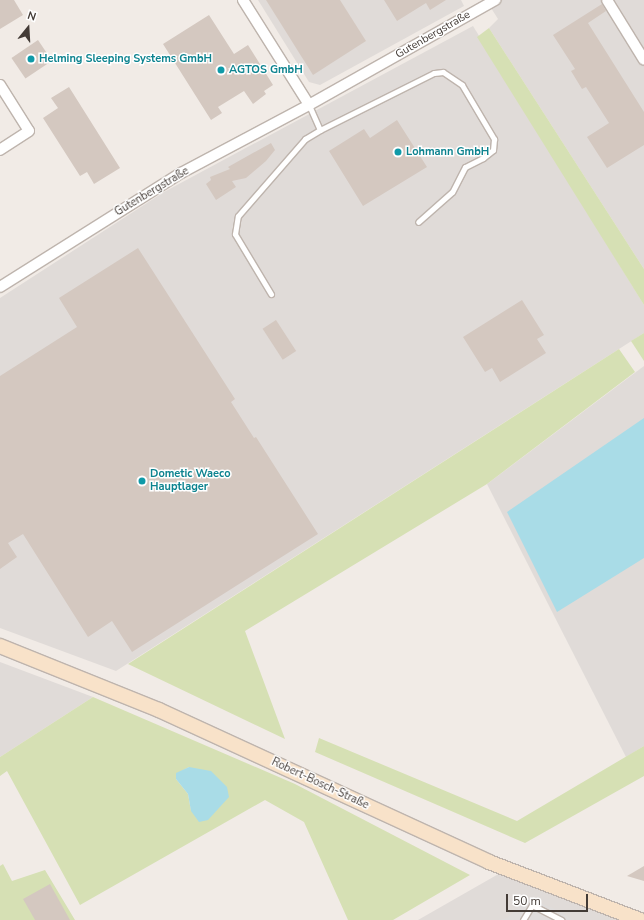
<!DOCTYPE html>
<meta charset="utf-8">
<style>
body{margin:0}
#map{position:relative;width:644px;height:920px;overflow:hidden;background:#f1ebe6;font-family:"Nunito Sans",sans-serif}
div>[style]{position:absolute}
.industrial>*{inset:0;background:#e0dbd8}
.green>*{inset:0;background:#d6e0b4}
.parking>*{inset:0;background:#dfdcdb}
.water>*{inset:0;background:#a9dce7}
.building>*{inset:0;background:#d4c8c0;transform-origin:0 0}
.roads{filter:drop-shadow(1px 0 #beb4ad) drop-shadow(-1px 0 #beb4ad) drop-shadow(0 1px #beb4ad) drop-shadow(0 -1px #beb4ad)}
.lane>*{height:5px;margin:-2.5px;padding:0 2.5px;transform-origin:2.5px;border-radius:2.5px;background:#fff}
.street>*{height:10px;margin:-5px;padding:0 5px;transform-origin:5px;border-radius:5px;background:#fff}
.secondary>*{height:14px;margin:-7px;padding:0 7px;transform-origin:7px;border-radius:7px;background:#f8e2c9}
.dots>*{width:11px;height:11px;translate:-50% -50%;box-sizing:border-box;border:2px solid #fff;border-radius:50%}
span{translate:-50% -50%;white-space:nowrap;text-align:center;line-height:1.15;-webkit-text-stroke:3px #fff;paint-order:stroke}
.street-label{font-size:11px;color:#433b36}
.culture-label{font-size:11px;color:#0d838f;font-weight:700}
.left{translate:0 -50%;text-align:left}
.north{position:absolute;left:8px;top:8px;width:40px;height:40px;-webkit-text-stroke:3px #fff;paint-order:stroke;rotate:18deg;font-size:11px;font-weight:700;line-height:16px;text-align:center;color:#433b36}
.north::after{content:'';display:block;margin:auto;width:14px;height:18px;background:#433b36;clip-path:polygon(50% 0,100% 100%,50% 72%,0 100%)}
.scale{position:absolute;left:506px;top:894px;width:82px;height:18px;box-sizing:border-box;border:2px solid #433b36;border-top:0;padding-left:5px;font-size:12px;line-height:14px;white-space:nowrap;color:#433b36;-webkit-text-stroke:3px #fff;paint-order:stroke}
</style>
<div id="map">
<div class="industrial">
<div style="clip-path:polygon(258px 0,461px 0,464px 6px,320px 85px,309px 82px)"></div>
<div style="clip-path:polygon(486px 0,644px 0,644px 269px,489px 28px,498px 19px)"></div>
<div style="clip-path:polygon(473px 26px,644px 305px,644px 333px,116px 671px,0 628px,0 298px,164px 192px)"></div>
<div style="clip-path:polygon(644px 366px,644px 746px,626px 757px,487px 484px)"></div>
<div style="clip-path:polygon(0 662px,93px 697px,0 757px)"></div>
<div style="clip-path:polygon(502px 872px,629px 920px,418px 920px)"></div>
</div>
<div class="green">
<div style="clip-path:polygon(489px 28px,644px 269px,644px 305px,477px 37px)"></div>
<div style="clip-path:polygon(644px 333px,644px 361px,631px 341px)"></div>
<div style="clip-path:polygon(619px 349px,635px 372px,487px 484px,245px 631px,285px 739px,128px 664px)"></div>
<div style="clip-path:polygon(evenodd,93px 697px,295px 784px,470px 875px,393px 920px,348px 920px,304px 822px,265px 800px,80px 905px,7px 771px,0 776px,0 757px,93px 697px,189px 767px,191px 811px,188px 794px,176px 779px,176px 774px,189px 767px)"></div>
<div style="clip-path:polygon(319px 738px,517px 821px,644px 746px,644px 776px,525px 843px,315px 752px)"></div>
<div style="clip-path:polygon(3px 864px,12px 881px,45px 870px,75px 920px,0 920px,0 866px)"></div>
</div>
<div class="parking">
<div style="clip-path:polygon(529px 898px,557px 910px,573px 920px,497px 920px,507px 918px)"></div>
</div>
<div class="water">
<div style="clip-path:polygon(644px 418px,644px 558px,557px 612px,507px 512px)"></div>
<div style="clip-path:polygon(189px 767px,211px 771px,227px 787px,229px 797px,208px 820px,199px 822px,191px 811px,188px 794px,176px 779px,176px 773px)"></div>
</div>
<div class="building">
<div style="clip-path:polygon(0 0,14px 0,23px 15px,0 29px)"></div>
<div style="clip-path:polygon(266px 0,340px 0,366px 41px,313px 75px)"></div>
<div style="clip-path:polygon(384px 0,446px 0,430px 10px,426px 3px,397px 21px)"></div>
<div style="clip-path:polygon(602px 4px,606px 11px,588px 23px,644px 112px,644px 145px,607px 168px,587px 137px,609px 123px,586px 87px,582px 89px,571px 71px,575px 69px,553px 35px)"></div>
<div style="clip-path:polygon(209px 15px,234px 54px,248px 45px,273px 85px,264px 91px,266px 94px,253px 104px,244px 91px,218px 107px,222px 113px,211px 120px,163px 44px)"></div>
<div style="left:38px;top:40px;width:25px;height:32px;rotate:56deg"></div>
<div style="clip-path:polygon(69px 87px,120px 168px,94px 184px,87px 172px,80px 176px,43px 118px,58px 108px,51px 98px)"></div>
<div style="clip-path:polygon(397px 120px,427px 167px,363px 206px,329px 151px,364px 129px,370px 138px)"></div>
<div style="clip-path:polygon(271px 143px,275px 150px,266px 161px,246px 178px,232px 181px,236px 187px,216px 200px,206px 184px,211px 180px,210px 177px,230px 169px,228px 167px)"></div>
<div style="clip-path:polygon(138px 248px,235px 399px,231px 402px,254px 438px,256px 437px,318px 534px,132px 652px,112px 621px,88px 637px,23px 534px,8px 543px,17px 557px,0 569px,0 376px,77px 327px,59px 298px)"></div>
<div style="clip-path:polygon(522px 300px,544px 335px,537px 339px,546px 353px,500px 382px,492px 368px,485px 372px,463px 337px)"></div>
<div style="left:276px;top:320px;width:37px;height:16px;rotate:57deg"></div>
<div style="clip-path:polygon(644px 866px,644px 881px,627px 876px)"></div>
<div style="clip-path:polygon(50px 884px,70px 920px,35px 920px,23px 899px)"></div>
</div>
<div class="roads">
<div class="lane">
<div style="left:320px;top:130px;width:127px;rotate:-26.6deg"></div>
<div style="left:434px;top:73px;width:9px;rotate:-6deg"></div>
<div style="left:443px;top:72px;width:23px;rotate:34deg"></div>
<div style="left:462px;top:85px;width:63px;rotate:59.3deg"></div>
<div style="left:494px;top:139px;width:11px;rotate:95deg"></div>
<div style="left:493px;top:150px;width:13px;rotate:141deg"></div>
<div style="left:483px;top:158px;width:20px;rotate:153deg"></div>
<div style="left:465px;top:167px;width:28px;rotate:117deg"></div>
<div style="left:452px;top:192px;width:45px;rotate:138.6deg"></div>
<div style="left:271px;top:294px;width:70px;rotate:-121deg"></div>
<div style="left:235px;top:234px;width:18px;rotate:-81deg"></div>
<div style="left:238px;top:216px;width:102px;rotate:-49deg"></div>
<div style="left:305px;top:139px;width:17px;rotate:-31deg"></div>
<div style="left:320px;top:130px;width:27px;rotate:-114deg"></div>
<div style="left:523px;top:920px;width:17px;rotate:-59deg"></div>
<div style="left:532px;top:905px;width:33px;rotate:27deg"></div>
</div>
<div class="street">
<div style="left:243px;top:0;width:124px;rotate:57.8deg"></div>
<div style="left:607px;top:0;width:70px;rotate:58.3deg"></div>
<div style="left:0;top:85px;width:54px;rotate:57.8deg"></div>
<div style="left:29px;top:131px;width:35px;rotate:147deg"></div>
<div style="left:0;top:287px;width:214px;rotate:-32.2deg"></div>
<div style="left:181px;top:173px;width:145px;rotate:-28deg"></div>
<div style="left:309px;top:105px;width:214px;rotate:-29.4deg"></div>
</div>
<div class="secondary">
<div style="left:0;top:646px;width:171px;rotate:21.9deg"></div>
<div style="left:159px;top:710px;width:363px;rotate:24.7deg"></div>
<div style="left:489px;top:862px;width:162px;rotate:21deg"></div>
</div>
</div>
<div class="dots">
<div style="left:31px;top:59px;background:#0f9aa8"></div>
<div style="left:221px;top:70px;background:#0f9aa8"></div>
<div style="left:398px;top:152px;background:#0f9aa8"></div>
<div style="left:142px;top:481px;background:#0f9aa8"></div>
</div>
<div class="street-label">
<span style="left:433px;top:35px;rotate:-30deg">Gutenbergstraße</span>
<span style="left:152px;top:192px;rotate:-31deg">Gutenbergstraße</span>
<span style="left:320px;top:784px;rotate:25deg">Robert-Bosch-Straße</span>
</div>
<div class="culture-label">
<span class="left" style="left:39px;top:59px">Helming Sleeping Systems GmbH</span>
<span class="left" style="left:229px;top:70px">AGTOS GmbH</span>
<span class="left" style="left:406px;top:152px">Lohmann GmbH</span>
<span class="left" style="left:150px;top:481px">Dometic Waeco<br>Hauptlager</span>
</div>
<div class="north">N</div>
<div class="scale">50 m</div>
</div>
